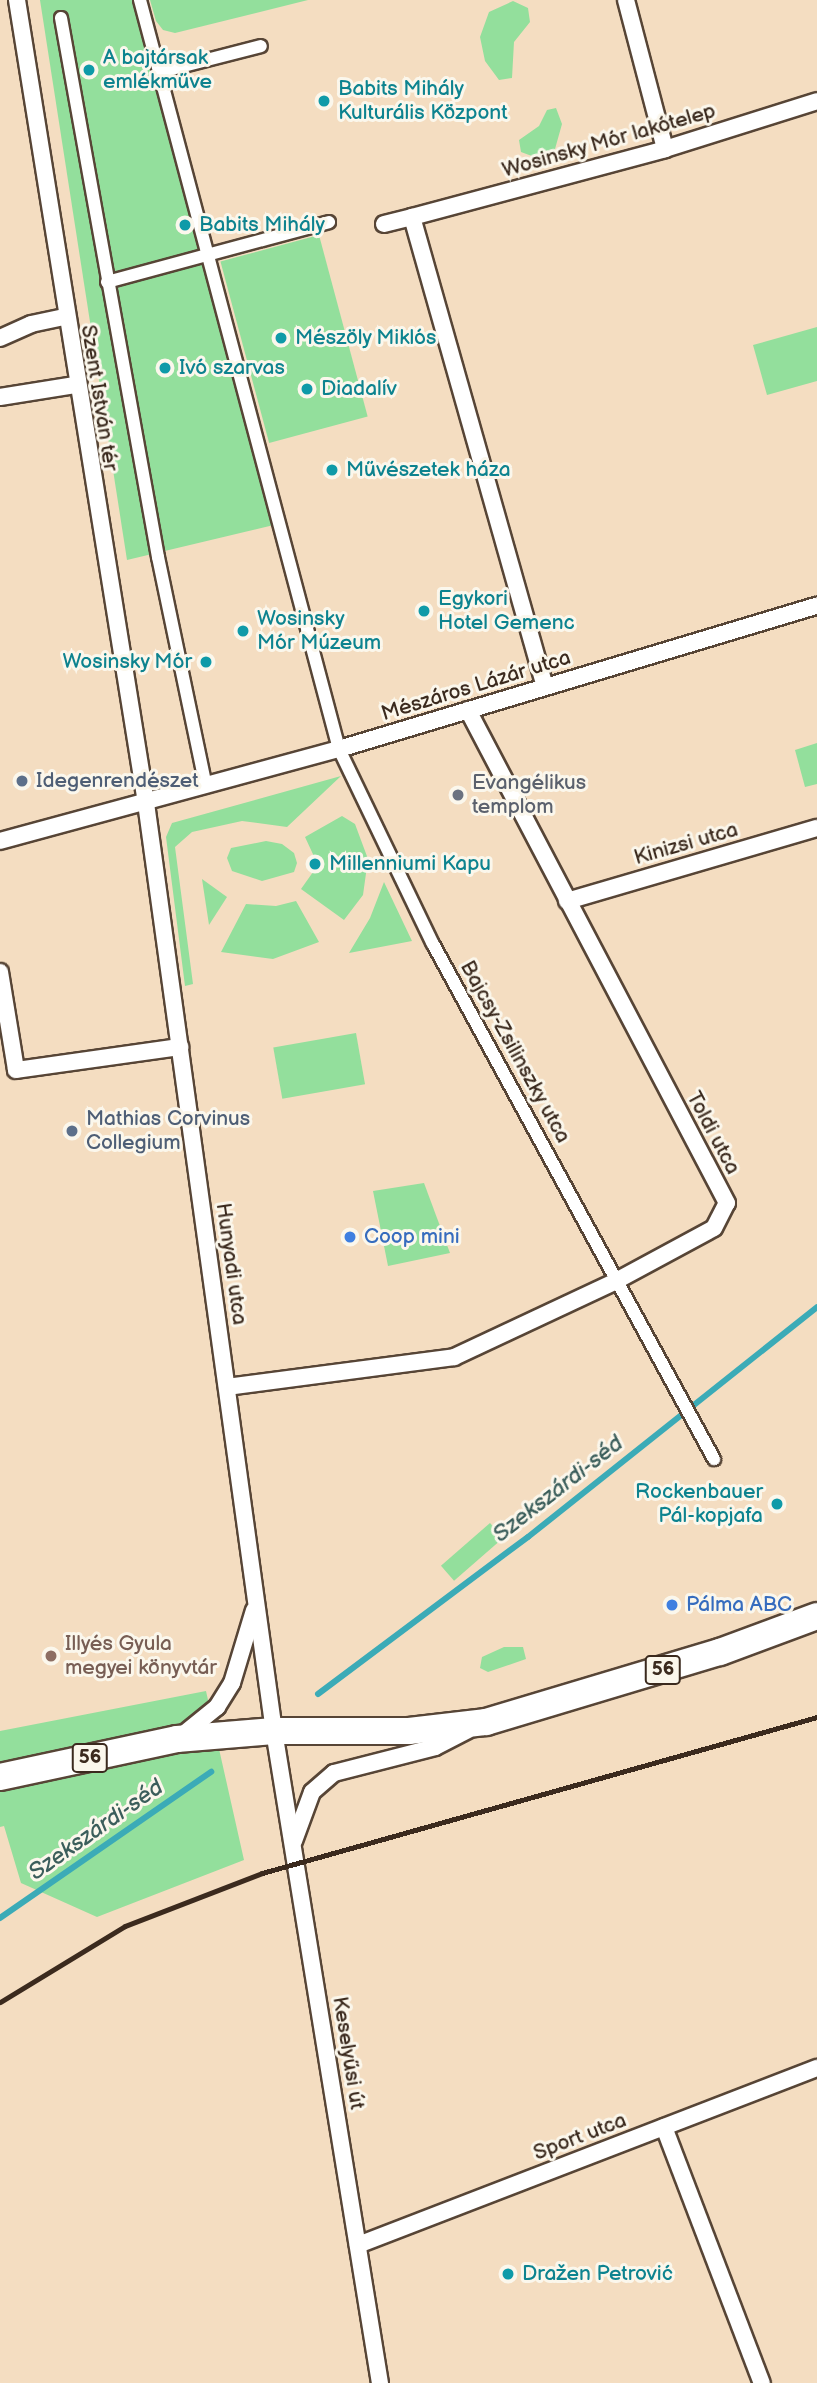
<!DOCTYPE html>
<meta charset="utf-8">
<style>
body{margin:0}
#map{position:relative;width:817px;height:2383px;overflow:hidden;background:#f4ddc1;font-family:"Balsamiq Sans",sans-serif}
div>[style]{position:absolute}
.green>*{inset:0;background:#93df9c;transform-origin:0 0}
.stream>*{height:6px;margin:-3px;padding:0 3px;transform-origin:3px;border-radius:3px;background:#3babb7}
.roads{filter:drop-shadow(2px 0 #574536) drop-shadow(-2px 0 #574536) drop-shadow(0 2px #574536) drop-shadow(0 -2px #574536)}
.pedestrian>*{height:12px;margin:-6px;padding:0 6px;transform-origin:6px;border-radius:6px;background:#fff}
.minor>*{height:16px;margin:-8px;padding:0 8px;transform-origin:8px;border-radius:8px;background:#fff}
.primary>*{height:26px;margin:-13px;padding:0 13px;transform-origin:13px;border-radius:13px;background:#fff}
.rail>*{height:5px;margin:-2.5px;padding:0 2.5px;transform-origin:2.5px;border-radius:2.5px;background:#3b2a1e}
.dots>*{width:19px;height:19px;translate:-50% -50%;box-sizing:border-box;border:4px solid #fbf7ec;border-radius:50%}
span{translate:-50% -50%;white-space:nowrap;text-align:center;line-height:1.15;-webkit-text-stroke:6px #fbf7ec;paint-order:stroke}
.shield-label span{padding:2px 5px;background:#fbf7ec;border:2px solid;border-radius:5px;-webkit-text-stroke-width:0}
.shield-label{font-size:19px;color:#3b2a1e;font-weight:700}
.culture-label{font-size:21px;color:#0d838f}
.left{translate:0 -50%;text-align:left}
.right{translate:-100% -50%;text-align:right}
.street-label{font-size:21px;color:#3b2a1e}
.service-label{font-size:21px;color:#4e5e75}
.worship-label{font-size:21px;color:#5b616d}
.shop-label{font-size:21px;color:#366cbe}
.education-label{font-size:21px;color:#785e54}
.water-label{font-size:23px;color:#3b5e5b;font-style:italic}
</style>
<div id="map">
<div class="green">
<div style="clip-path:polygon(40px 0,140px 0,278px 524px,127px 560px)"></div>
<div style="clip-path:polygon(150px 0,308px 0,175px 33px,163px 30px,156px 21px)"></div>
<div style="clip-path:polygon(513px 1px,528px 8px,530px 22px,514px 42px,512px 78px,499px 80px,485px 61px,480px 37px,489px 12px)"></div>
<div style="clip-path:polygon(556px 108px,562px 124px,555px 149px,540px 159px,521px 152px,519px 140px,539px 126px,547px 110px)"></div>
<div style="left:319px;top:235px;width:188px;height:102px;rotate:75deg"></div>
<div style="clip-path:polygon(817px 327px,817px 381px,767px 395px,753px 345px)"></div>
<div style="clip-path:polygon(817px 743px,817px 784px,805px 787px,795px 750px)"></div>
<div style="clip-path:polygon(341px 776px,287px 827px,242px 821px,192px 832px,175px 847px,193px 984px,185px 986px,166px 837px,172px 823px)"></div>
<div style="clip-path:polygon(342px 816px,355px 824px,368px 859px,363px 895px,344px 920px,301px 889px,318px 865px,305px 837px)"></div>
<div style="clip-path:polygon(266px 841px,282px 844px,294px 853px,297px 863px,294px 872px,262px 881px,232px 871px,227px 858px,231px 848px)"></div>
<div style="clip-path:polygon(202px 879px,227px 897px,209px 925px)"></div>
<div style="clip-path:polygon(384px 882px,412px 941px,349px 953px,370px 918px)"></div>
<div style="clip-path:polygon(296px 901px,319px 942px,273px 959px,221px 952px,246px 904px,276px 906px)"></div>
<div style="left:356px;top:1033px;width:52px;height:84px;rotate:80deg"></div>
<div style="clip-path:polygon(424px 1183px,450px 1253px,388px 1266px,373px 1191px)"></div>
<div style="left:490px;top:1523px;width:20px;height:65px;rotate:49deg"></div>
<div style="clip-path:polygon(504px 1647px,523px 1647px,526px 1659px,488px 1672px,480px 1668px,482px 1657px)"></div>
<div style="clip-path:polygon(206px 1691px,244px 1860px,97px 1917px,21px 1883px,4px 1826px,0 1827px,0 1731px)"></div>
</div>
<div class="stream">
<div style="left:318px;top:1694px;width:262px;rotate:-36.8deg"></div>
<div style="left:528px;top:1537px;width:369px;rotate:-38.5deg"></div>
<div style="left:0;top:1918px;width:257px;rotate:-34.7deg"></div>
</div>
<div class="roads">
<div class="pedestrian">
<div style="left:140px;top:0;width:775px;rotate:75.12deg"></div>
<div style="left:339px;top:749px;width:216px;rotate:64.3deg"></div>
<div style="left:433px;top:944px;width:587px;rotate:61.38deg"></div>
<div style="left:61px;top:18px;width:548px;rotate:79.8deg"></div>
<div style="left:158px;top:557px;width:234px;rotate:78.2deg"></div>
<div style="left:160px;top:72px;width:104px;rotate:-14.4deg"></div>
<div style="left:107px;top:282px;width:230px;rotate:-15.1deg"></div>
</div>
<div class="minor">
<div style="left:17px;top:0;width:813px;rotate:80.87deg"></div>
<div style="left:146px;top:803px;width:937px;rotate:82.15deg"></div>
<div style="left:274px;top:1731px;width:661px;rotate:80.77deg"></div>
<div style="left:626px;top:0;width:154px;rotate:75.3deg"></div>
<div style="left:412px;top:217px;width:262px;rotate:-15deg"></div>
<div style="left:665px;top:149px;width:159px;rotate:-17.5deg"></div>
<div style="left:384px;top:224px;width:29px;rotate:-14deg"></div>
<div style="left:412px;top:217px;width:487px;rotate:74.2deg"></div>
<div style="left:0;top:338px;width:34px;rotate:-24deg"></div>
<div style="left:31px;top:324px;width:35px;rotate:-12deg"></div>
<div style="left:0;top:397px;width:76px;rotate:-9.1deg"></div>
<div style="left:0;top:841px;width:351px;rotate:-15.2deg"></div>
<div style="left:339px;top:749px;width:499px;rotate:-16.7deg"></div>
<div style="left:567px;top:901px;width:260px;rotate:-16.3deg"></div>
<div style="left:0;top:972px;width:99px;rotate:80.7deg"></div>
<div style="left:16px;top:1070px;width:166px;rotate:-8deg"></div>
<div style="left:227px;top:1387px;width:229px;rotate:-7.5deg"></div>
<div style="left:454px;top:1357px;width:179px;rotate:-25.1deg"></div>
<div style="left:616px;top:1281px;width:111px;rotate:-28.4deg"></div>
<div style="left:714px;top:1228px;width:28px;rotate:-63deg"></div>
<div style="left:727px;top:1203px;width:557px;rotate:-117.72deg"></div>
<div style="left:180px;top:1737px;width:48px;rotate:-39deg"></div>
<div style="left:217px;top:1707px;width:28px;rotate:-58deg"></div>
<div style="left:232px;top:1683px;width:76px;rotate:-73.2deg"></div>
<div style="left:294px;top:1841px;width:52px;rotate:-69.8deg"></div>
<div style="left:312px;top:1792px;width:29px;rotate:-41deg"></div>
<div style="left:334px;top:1773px;width:104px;rotate:-14.4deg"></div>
<div style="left:435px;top:1747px;width:37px;rotate:-27deg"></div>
<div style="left:664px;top:2127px;width:274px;rotate:69.1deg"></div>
<div style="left:358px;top:2245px;width:492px;rotate:-21.1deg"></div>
</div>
<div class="primary">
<div style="left:0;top:1777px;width:181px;rotate:-12.1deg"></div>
<div style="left:177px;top:1739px;width:97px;rotate:-4.7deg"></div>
<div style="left:274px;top:1731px;width:135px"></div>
<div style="left:409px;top:1731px;width:78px;rotate:-6.7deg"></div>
<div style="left:486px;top:1722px;width:244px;rotate:-16.7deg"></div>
<div style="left:720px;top:1652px;width:103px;rotate:-20.4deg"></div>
</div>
</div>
<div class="rail">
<div style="left:0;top:2002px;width:146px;rotate:-31.3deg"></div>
<div style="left:125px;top:1926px;width:147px;rotate:-21.1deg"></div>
<div style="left:262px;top:1873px;width:577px;rotate:-15.7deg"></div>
</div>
<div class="dots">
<div style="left:89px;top:70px;background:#0f9aa8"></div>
<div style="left:324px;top:101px;background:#0f9aa8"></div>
<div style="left:185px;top:225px;background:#0f9aa8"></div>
<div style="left:281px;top:338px;background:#0f9aa8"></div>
<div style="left:165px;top:368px;background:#0f9aa8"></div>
<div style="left:307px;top:389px;background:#0f9aa8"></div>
<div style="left:332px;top:470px;background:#0f9aa8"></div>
<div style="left:424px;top:611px;background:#0f9aa8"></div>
<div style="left:243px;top:631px;background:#0f9aa8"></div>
<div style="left:206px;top:662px;background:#0f9aa8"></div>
<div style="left:22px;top:781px;background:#5c6f8a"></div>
<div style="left:458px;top:795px;background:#6b7280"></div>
<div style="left:315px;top:864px;background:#0f9aa8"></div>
<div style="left:72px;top:1131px;background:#5c6f8a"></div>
<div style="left:350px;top:1237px;background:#3f7fe0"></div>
<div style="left:777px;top:1504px;background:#0f9aa8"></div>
<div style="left:672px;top:1605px;background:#3f7fe0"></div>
<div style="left:51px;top:1656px;background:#8d6e63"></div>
<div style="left:508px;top:2274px;background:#0f9aa8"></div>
</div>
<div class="shield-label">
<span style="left:663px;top:1670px">56</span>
<span style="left:90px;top:1758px">56</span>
</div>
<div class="culture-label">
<span class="left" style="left:103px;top:70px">A bajtársak<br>emlékműve</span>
<span class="left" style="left:338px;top:101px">Babits Mihály<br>Kulturális Központ</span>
<span class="left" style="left:199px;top:225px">Babits Mihály</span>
<span class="left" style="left:295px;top:338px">Mészöly Miklós</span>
<span class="left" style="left:179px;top:368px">Ivó szarvas</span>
<span class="left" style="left:321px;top:389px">Diadalív</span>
<span class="left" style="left:346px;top:470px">Művészetek háza</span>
<span class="left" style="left:438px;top:611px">Egykori<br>Hotel Gemenc</span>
<span class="left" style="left:257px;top:631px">Wosinsky<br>Mór Múzeum</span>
<span class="right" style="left:192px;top:662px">Wosinsky Mór</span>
<span class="left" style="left:329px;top:864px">Millenniumi Kapu</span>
<span class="right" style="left:763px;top:1504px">Rockenbauer<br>Pál-kopjafa</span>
<span class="left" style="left:522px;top:2274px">Dražen Petrović</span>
</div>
<div class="street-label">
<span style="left:609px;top:141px;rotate:-16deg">Wosinsky Mór lakótelep</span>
<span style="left:99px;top:398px;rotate:81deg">Szent István tér</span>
<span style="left:476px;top:686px;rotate:-17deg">Mészáros Lázár utca</span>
<span style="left:686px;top:844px;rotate:-16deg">Kinizsi utca</span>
<span style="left:515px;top:1052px;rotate:61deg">Bajcsy-Zsilinszky utca</span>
<span style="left:713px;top:1133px;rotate:62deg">Toldi utca</span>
<span style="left:231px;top:1264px;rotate:82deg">Hunyadi utca</span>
<span style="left:348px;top:2053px;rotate:81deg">Keselyűsi út</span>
<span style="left:580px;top:2137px;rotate:-21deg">Sport utca</span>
</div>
<div class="service-label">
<span class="left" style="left:36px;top:781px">Idegenrendészet</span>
<span class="left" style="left:86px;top:1131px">Mathias Corvinus<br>Collegium</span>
</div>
<div class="worship-label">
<span class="left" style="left:472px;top:795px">Evangélikus<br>templom</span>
</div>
<div class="shop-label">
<span class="left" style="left:364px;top:1237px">Coop mini</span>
<span class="left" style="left:686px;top:1605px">Pálma ABC</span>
</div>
<div class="education-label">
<span class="left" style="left:65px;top:1656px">Illyés Gyula<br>megyei könyvtár</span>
</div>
<div class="water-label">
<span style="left:558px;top:1489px;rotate:-38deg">Szekszárdi-séd</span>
<span style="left:96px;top:1830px;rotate:-35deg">Szekszárdi-séd</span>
</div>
</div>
